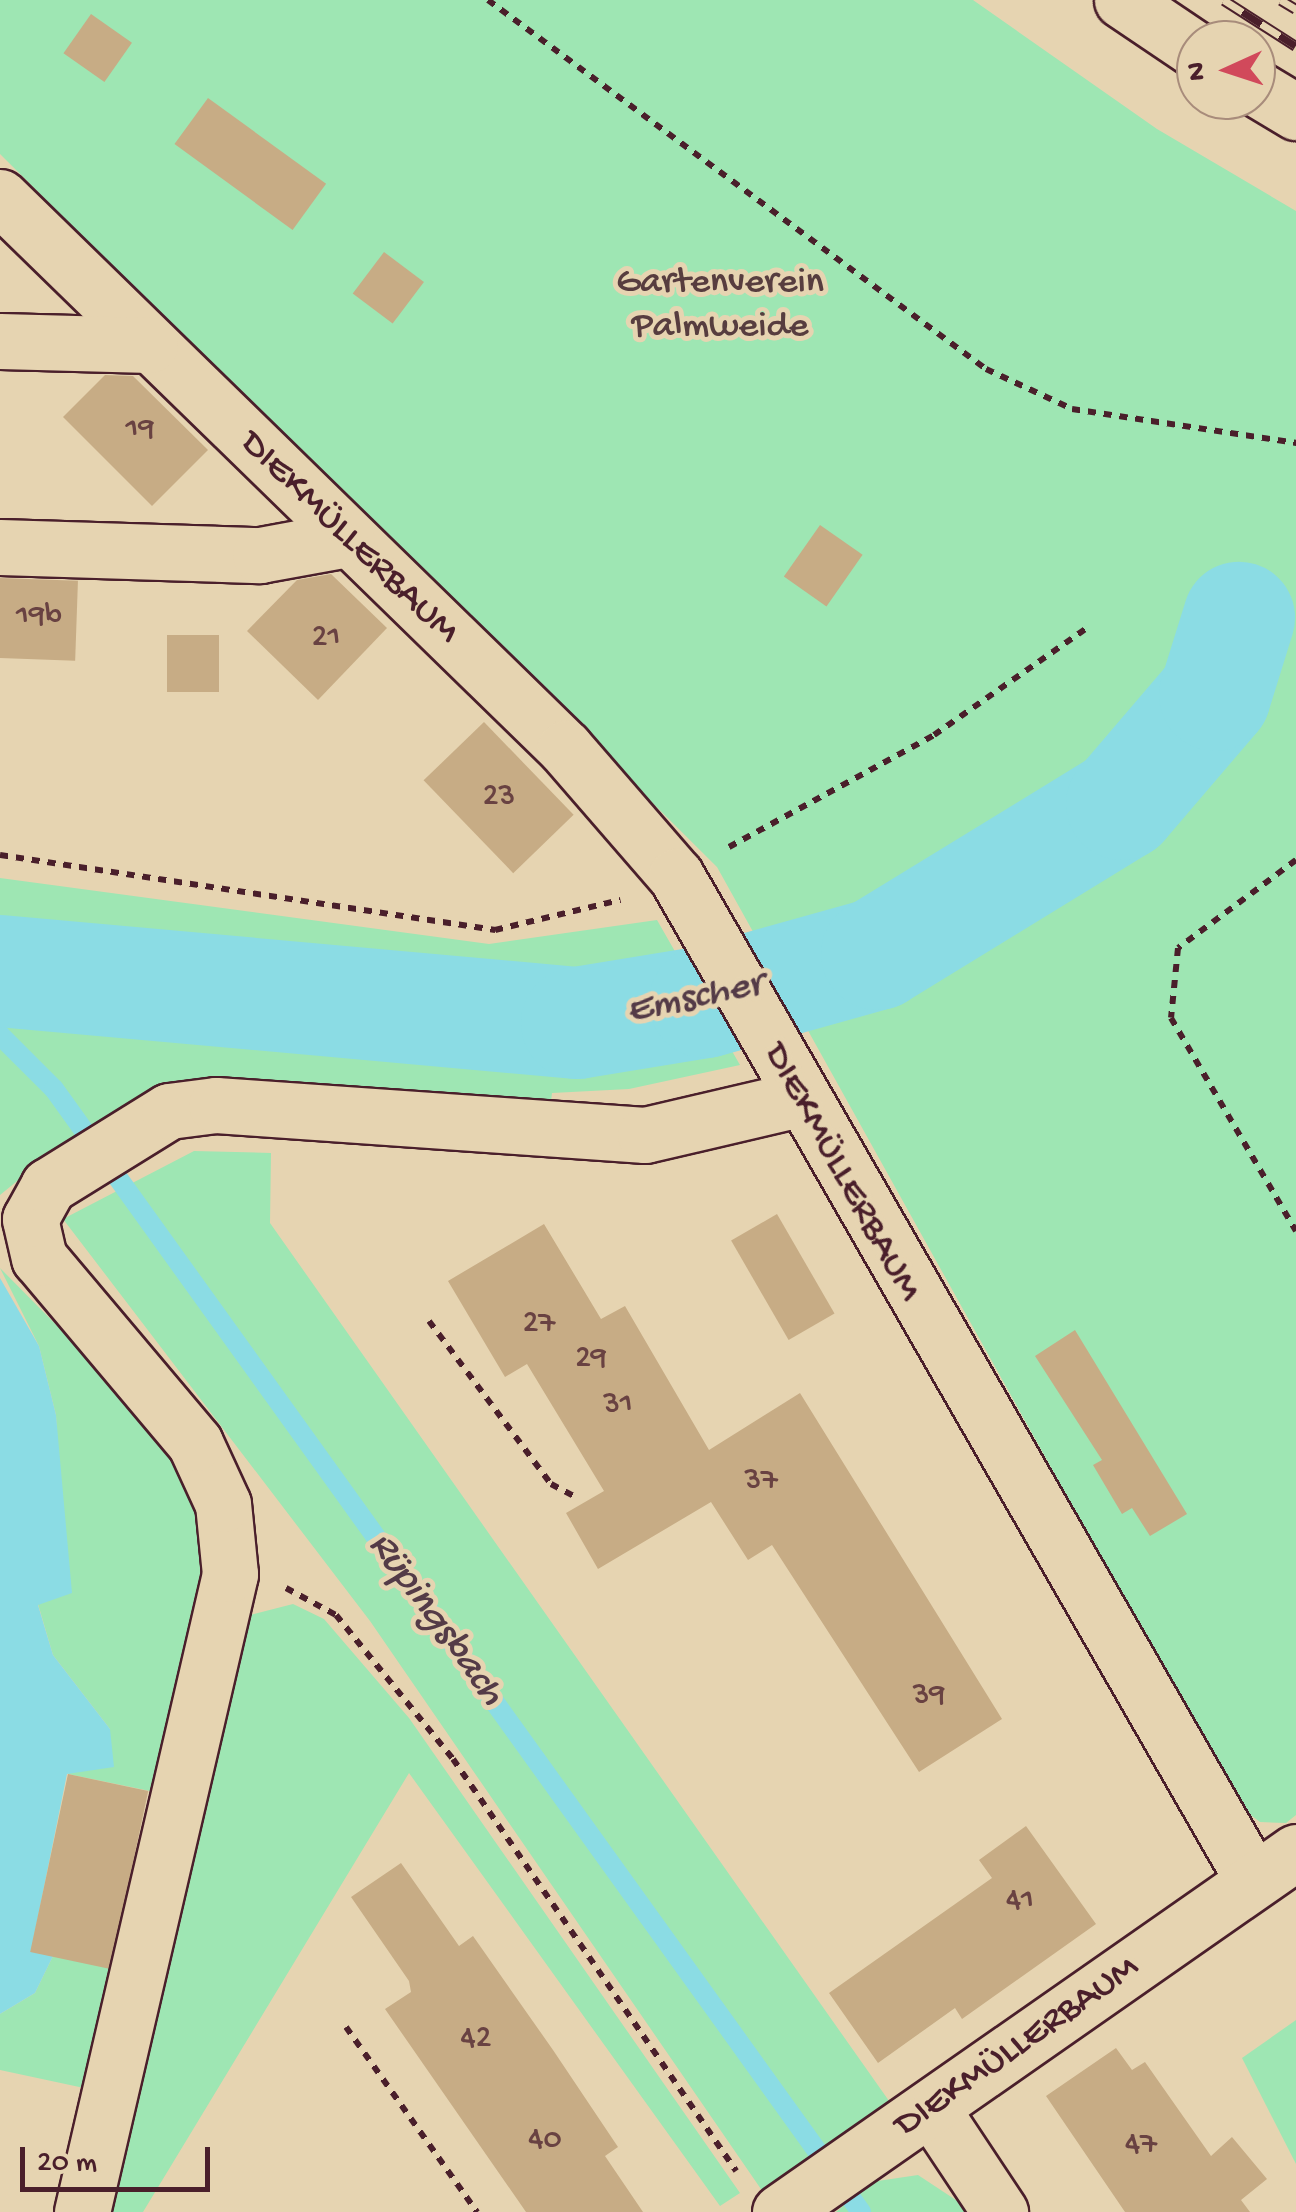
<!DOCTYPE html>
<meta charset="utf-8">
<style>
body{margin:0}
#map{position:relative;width:1296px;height:2212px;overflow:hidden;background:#e6d4b1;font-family:"Gochi Hand",sans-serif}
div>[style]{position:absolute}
.green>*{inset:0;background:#9ee6b3}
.water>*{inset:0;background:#8bdce4}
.stream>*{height:20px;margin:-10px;padding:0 10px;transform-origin:10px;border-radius:10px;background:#8bdce4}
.river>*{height:112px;margin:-56px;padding:0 56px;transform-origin:56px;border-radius:56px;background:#8bdce4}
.building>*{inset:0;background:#c7ac85;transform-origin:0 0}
.path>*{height:6px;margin-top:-3px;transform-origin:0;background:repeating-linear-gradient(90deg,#4a1f2b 0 8px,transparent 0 16px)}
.roads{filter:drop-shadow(2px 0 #4a1f2b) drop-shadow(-2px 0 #4a1f2b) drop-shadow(0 2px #4a1f2b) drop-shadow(0 -2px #4a1f2b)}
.minor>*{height:55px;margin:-27.5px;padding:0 27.5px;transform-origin:27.5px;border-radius:27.5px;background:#e6d4b1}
.major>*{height:55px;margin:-27.5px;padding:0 27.5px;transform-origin:27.5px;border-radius:27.5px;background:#e6d4b1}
.rail>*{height:11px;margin-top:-5.5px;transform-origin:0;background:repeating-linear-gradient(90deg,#e6d4b1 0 22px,#4a1f2b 0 44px);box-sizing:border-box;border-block:2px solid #4a1f2b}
span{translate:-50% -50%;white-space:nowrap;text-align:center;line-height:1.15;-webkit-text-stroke:10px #e6d4b1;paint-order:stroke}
.number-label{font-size:32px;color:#694242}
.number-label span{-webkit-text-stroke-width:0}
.park-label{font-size:38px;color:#573d3f}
.street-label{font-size:38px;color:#4a1f2b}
.water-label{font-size:40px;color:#543b47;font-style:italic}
.north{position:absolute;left:1176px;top:20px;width:100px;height:100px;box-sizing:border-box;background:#e6d4b1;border:2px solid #a88c7b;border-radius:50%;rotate:267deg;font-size:28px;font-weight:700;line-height:40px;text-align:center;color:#4a1f2b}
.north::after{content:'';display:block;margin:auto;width:35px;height:45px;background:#d1495b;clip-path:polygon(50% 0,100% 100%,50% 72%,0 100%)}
.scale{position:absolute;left:20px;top:2147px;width:190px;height:45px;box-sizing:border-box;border:5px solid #4a1f2b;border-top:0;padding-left:12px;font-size:30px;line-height:35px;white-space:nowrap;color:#4a1f2b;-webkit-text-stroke:8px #e6d4b1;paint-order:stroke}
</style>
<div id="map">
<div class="green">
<div style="clip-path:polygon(0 0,973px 0,1157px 129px,1296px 211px,1296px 1815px,1286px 1823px,1260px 1822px,1240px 1807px,717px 867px,0 154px)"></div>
<div style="clip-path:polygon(0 878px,489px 944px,657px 920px,740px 1065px,629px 1089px,552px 1093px,549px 1118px,258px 1094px,38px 1164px,0 1195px)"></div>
<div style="clip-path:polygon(194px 1151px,271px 1153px,270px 1223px,894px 2108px,765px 2195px,370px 1621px,63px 1219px)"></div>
<div style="clip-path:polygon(0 1268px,177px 1447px,207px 1495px,210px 1577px,150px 1791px,68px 1774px,110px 1729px,53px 1655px,38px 1604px,60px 1494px,56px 1415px,39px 1346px)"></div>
<div style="clip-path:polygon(293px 1604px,324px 1619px,409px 1718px,740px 2193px,720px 2206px,409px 1773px,143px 2212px,98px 2212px,242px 1617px)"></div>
<div style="clip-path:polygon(53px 1956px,112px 1968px,84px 2088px,0 2070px,0 2014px,35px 1993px)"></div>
<div style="clip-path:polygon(1296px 2020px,1296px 2164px,1242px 2058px)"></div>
<div style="clip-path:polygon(918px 2175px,974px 2212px,836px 2212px,871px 2182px)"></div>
</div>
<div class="water">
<div style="clip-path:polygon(0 1278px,39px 1346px,56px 1415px,72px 1593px,38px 1605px,53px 1655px,110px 1729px,114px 1767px,67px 1774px,31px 1951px,53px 1956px,35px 1993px,0 2014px)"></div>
</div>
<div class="stream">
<div style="left:0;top:1035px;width:76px;rotate:45deg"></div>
<div style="left:54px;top:1089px;width:1383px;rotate:54.3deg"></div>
</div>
<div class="river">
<div style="left:0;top:971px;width:579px;rotate:5.15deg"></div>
<div style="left:577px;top:1023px;width:130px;rotate:-9.3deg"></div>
<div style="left:705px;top:1002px;width:179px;rotate:-15.6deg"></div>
<div style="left:877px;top:954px;width:287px;rotate:-31.5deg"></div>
<div style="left:1122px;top:804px;width:143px;rotate:-49.5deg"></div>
<div style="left:1215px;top:695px;width:81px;rotate:-72.7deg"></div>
</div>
<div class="building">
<div style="left:91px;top:14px;width:50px;height:48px;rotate:35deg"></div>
<div style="left:208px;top:98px;width:146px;height:57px;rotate:36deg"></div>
<div style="left:384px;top:252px;width:50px;height:52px;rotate:37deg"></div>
<div style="clip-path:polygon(105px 375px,133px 376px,208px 450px,152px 506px,63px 417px)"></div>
<div style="left:820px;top:525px;width:52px;height:63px;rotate:35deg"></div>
<div style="clip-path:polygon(331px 574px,387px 628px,318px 700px,247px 631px,297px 580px)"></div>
<div style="left:0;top:578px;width:78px;height:80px;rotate:2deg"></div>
<div style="left:167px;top:635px;width:52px;height:57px"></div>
<div style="left:484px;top:722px;width:129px;height:84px;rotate:46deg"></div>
<div style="left:777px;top:1214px;width:115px;height:53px;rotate:60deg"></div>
<div style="clip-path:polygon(544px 1224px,601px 1319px,625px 1306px,709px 1450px,800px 1393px,1002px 1719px,919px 1772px,772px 1545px,748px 1560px,711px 1502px,598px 1569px,566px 1513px,604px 1491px,527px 1364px,505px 1377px,448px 1281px)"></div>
<div style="clip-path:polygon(1075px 1330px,1187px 1514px,1150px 1536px,1132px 1508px,1122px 1514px,1093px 1465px,1102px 1460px,1035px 1356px)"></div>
<div style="left:68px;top:1774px;width:82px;height:182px;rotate:12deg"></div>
<div style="clip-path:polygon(1026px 1826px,1096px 1924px,962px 2019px,955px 2008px,878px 2063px,829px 1993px,992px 1878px,979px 1860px)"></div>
<div style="clip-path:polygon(401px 1863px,459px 1946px,473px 1936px,553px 2050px,618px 2147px,605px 2156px,643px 2212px,526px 2212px,385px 2009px,411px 1992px,409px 1981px,351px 1897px)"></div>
<div style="clip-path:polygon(1116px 2048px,1132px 2070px,1145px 2062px,1211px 2156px,1232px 2137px,1267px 2179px,1241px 2200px,1250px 2212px,1125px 2212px,1046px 2096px)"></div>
</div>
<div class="path">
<div style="left:488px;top:0;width:620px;rotate:36.54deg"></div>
<div style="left:986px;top:369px;width:95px;rotate:24.9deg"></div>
<div style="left:1072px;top:409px;width:227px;rotate:8.6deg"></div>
<div style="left:729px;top:847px;width:234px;rotate:-28.6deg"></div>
<div style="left:934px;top:735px;width:187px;rotate:-35deg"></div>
<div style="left:0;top:855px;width:501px;rotate:8.62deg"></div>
<div style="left:495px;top:930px;width:129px;rotate:-13.5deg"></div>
<div style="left:1296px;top:860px;width:147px;rotate:143.3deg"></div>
<div style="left:1178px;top:948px;width:70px;rotate:95.7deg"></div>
<div style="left:1171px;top:1018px;width:247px;rotate:59.6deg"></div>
<div style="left:429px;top:1321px;width:204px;rotate:53.2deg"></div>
<div style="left:551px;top:1484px;width:26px;rotate:28deg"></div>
<div style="left:286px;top:1588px;width:57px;rotate:28.4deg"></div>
<div style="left:336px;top:1615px;width:186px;rotate:50.9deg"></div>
<div style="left:453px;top:1759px;width:500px;rotate:55.5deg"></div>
<div style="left:346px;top:2027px;width:227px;rotate:54.7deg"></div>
</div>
<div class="roads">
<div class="minor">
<div style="left:0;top:197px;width:789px;rotate:44.28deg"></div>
<div style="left:565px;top:748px;width:169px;rotate:49.1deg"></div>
<div style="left:676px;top:876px;width:1158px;rotate:60.11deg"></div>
<div style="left:0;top:341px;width:150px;rotate:1.5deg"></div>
<div style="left:0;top:547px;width:260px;rotate:1.8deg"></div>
<div style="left:260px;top:555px;width:88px;rotate:-10.4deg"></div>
<div style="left:931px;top:2108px;width:125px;rotate:56.4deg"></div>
<div style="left:82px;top:2212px;width:655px;rotate:-76.94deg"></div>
<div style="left:230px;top:1574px;width:70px;rotate:-95.7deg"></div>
<div style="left:223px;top:1504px;width:67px;rotate:-114.7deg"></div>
<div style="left:195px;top:1443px;width:242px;rotate:-130.1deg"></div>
<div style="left:39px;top:1258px;width:40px;rotate:-103deg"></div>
<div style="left:30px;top:1219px;width:38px;rotate:-61deg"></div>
<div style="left:48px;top:1186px;width:142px;rotate:-31.8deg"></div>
<div style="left:169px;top:1111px;width:47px;rotate:-7.3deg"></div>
<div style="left:216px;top:1105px;width:430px;rotate:4deg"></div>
<div style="left:645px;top:1135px;width:157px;rotate:-13.2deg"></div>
<div style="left:780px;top:2212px;width:629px;rotate:-34.9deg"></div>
</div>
<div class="major">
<div style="left:1122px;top:0;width:89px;rotate:34deg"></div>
<div style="left:1256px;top:88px;width:47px;rotate:31deg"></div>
</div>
</div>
<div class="rail">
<div style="left:1224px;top:0;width:85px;rotate:32.6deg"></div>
<div style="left:1281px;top:0;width:17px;rotate:31deg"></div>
</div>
<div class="number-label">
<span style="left:140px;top:430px">19</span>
<span style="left:39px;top:617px">19b</span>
<span style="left:326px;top:638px">21</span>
<span style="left:499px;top:797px">23</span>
<span style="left:539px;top:1324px">27</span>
<span style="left:591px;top:1359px">29</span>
<span style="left:618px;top:1405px">31</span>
<span style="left:761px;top:1481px">37</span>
<span style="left:929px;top:1696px">39</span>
<span style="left:1020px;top:1901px">41</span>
<span style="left:476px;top:2039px">42</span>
<span style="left:545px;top:2140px">40</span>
<span style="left:1141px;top:2145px">47</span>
</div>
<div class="park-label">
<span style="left:720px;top:306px">Gartenverein<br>Palmweide</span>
</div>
<div class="street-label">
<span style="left:348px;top:539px;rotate:44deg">DIEKMÜLLERBAUM</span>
<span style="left:841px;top:1173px;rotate:61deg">DIEKMÜLLERBAUM</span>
<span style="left:1018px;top:2048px;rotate:-35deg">DIEKMÜLLERBAUM</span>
</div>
<div class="water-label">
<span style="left:695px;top:999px;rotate:-12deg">Emscher</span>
<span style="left:435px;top:1620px;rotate:54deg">Rüpingsbach</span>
</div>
<div class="north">N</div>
<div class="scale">20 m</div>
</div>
